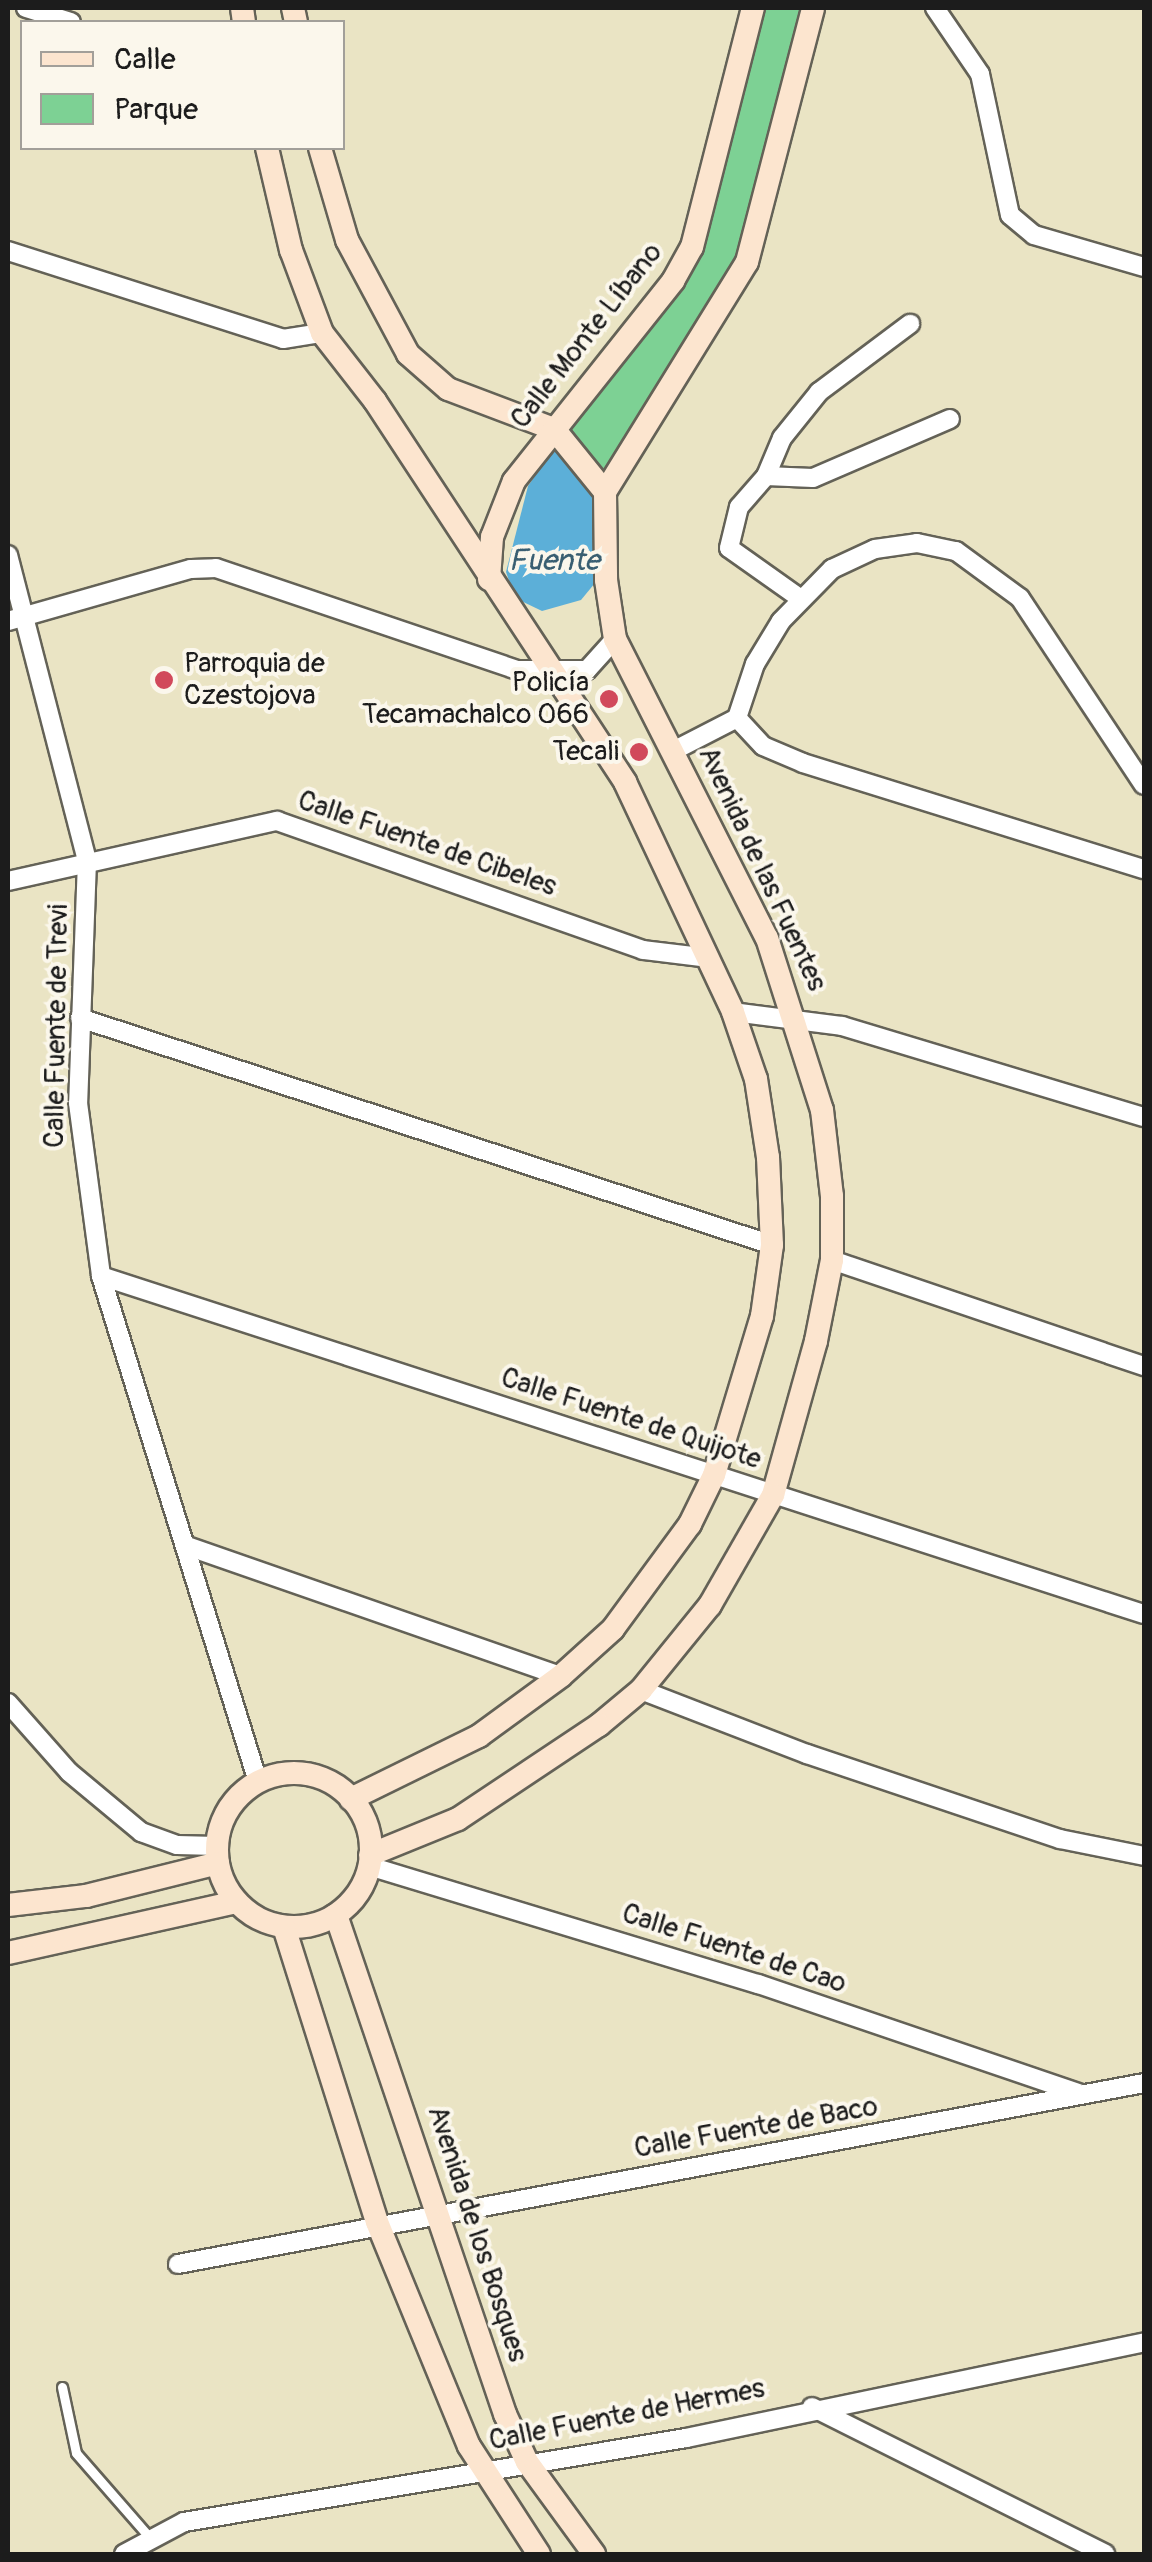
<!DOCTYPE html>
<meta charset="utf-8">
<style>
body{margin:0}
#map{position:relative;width:1152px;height:2562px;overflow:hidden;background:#eae4c4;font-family:Pangolin,sans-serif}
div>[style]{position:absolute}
.green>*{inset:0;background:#7dd194}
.water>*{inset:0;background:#5cafd8}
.roads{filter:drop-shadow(2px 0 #646257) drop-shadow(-2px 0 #646257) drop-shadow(0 2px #646257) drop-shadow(0 -2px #646257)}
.service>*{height:9px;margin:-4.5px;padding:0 4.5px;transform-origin:4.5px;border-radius:4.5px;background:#fff}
.minor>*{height:18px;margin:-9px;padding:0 9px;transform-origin:9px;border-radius:9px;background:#fff}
.secondary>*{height:22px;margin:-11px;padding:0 11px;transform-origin:11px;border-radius:11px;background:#fce5cf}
.secondary>.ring{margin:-11px;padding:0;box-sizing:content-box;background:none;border:22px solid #fce5cf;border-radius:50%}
.dots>*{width:28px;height:28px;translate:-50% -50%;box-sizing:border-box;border:5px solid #fbf7ec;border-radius:50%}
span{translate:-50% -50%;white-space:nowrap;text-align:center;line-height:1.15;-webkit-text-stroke:8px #fbf7ec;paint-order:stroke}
.street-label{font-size:28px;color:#1c1c1c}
.poi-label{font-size:28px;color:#1c1c1c}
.left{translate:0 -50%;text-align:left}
.right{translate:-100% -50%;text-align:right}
.water-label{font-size:30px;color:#395e71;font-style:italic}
.frame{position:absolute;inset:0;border:10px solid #1c1c1c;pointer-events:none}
.legend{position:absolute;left:20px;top:20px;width:325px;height:130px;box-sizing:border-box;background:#fbf7ec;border:2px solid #a29f99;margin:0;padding:12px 18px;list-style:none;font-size:30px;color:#1c1c1c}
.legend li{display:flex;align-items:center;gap:20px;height:50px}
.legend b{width:50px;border:2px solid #a29f99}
</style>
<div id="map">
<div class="green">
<div style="clip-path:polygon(756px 8px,806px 8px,740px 262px,608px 487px,565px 431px,675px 284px)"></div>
</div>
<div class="water">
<div style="clip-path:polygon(561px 438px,605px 495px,595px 583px,581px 600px,542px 611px,515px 598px,506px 572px,528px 486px)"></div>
</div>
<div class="roads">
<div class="service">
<div style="left:62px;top:2387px;width:67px;rotate:78deg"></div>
<div style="left:76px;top:2453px;width:114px;rotate:48.9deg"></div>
</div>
<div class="minor">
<div style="left:26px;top:8px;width:47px;rotate:17.3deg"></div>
<div style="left:935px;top:8px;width:80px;rotate:55.7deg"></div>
<div style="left:980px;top:74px;width:144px;rotate:78deg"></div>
<div style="left:1010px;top:215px;width:31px;rotate:40deg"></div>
<div style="left:1034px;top:235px;width:115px;rotate:16.2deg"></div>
<div style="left:8px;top:251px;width:289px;rotate:17.7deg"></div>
<div style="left:283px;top:339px;width:39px;rotate:-9deg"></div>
<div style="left:766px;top:476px;width:47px;rotate:2.4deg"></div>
<div style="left:813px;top:478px;width:149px;rotate:-23.3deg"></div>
<div style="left:8px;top:555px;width:316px;rotate:75.5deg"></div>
<div style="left:87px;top:861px;width:242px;rotate:92.1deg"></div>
<div style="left:78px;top:1103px;width:175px;rotate:82.4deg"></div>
<div style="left:101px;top:1276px;width:530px;rotate:72.76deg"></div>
<div style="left:801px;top:599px;width:88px;rotate:-144.7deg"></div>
<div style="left:729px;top:548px;width:42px;rotate:-76.3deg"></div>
<div style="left:739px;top:507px;width:41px;rotate:-48.9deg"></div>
<div style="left:766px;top:476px;width:41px;rotate:-67.2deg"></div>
<div style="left:782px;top:438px;width:59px;rotate:-51.2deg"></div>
<div style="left:819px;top:392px;width:114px;rotate:-36.8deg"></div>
<div style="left:8px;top:621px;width:190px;rotate:-15.9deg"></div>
<div style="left:191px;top:569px;width:25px;rotate:-2deg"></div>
<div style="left:216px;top:568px;width:318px;rotate:18.7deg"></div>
<div style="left:517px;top:670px;width:70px"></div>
<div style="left:587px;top:670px;width:42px;rotate:-47.9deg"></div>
<div style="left:737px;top:718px;width:38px;rotate:47deg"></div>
<div style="left:763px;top:746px;width:43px;rotate:23deg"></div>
<div style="left:803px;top:763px;width:357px;rotate:17.3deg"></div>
<div style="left:675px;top:750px;width:70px;rotate:-27.3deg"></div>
<div style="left:737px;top:718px;width:57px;rotate:-71.6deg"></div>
<div style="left:755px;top:664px;width:50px;rotate:-58.8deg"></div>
<div style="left:781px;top:621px;width:73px;rotate:-45.6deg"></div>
<div style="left:832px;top:569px;width:47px;rotate:-24.9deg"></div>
<div style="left:875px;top:549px;width:42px;rotate:-8.1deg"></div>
<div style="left:917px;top:543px;width:40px;rotate:12deg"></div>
<div style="left:956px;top:551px;width:79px;rotate:36.3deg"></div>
<div style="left:1020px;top:598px;width:224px;rotate:56.5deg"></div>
<div style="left:8px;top:881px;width:276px;rotate:-12.6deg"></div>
<div style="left:277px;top:821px;width:388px;rotate:19.4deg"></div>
<div style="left:643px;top:950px;width:66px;rotate:6.9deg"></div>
<div style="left:733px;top:1012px;width:110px;rotate:7.3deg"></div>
<div style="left:842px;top:1026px;width:315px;rotate:16.8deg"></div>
<div style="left:80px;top:1018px;width:728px;rotate:18.16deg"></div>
<div style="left:832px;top:1260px;width:330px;rotate:18.8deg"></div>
<div style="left:101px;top:1276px;width:1096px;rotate:17.96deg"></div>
<div style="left:187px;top:1546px;width:396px;rotate:19.2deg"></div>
<div style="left:641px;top:1690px;width:178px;rotate:21.1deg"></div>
<div style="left:807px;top:1754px;width:267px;rotate:18.6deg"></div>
<div style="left:1060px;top:1839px;width:86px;rotate:11.4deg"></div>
<div style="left:8px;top:1703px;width:92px;rotate:48.5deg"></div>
<div style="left:69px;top:1772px;width:94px;rotate:39.8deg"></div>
<div style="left:141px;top:1832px;width:38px;rotate:20deg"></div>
<div style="left:177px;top:1845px;width:40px;rotate:1.4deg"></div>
<div style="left:369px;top:1866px;width:407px;rotate:16.9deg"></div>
<div style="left:758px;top:1984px;width:338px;rotate:18.8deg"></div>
<div style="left:178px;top:2264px;width:983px;rotate:-10.61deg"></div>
<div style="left:812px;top:2407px;width:328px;rotate:26.6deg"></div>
<div style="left:124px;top:2554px;width:68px;rotate:-28.1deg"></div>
<div style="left:184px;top:2522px;width:509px;rotate:-9.5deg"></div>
<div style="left:686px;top:2438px;width:468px;rotate:-11.8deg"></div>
</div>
<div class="secondary">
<div style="left:242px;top:8px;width:14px;rotate:82deg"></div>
<div style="left:293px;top:8px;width:14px;rotate:78deg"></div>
<div style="left:267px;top:148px;width:105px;rotate:76.8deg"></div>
<div style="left:291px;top:250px;width:89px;rotate:69.5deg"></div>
<div style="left:322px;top:333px;width:86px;rotate:52.1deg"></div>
<div style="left:375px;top:401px;width:456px;rotate:56.7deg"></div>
<div style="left:625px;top:782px;width:254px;rotate:64.8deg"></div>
<div style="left:733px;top:1012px;width:71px;rotate:71.1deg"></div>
<div style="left:756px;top:1079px;width:79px;rotate:81.3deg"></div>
<div style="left:768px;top:1157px;width:88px;rotate:87.4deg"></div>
<div style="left:772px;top:1245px;width:72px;rotate:98deg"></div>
<div style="left:762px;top:1316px;width:166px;rotate:106.8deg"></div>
<div style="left:714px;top:1475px;width:55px;rotate:116.1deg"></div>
<div style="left:690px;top:1524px;width:130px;rotate:126.3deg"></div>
<div style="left:613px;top:1629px;width:70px;rotate:137.9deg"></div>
<div style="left:561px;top:1676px;width:102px;rotate:143.8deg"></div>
<div style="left:479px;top:1736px;width:143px;rotate:153.8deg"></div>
<div style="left:320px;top:148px;width:96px;rotate:73.6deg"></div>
<div style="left:347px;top:240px;width:129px;rotate:61.8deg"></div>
<div style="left:408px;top:354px;width:53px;rotate:41.2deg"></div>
<div style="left:448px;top:389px;width:113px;rotate:20.7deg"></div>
<div style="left:554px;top:429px;width:81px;rotate:51deg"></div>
<div style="left:605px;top:492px;width:88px;rotate:89.3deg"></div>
<div style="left:606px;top:580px;width:60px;rotate:81.3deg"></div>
<div style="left:615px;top:639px;width:335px;rotate:63.1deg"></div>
<div style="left:767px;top:938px;width:181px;rotate:72.3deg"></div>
<div style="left:822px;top:1110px;width:87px;rotate:83.4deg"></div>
<div style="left:832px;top:1196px;width:64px;rotate:90deg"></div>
<div style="left:832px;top:1260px;width:83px;rotate:101.2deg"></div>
<div style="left:816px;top:1341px;width:160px;rotate:105.6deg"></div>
<div style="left:773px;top:1495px;width:127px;rotate:119.8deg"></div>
<div style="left:710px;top:1605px;width:109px;rotate:129.1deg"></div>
<div style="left:641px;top:1690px;width:55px;rotate:140.2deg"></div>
<div style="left:599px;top:1725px;width:169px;rotate:146.3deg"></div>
<div style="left:458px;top:1819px;width:95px;rotate:157.8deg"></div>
<div style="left:605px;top:492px;width:270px;rotate:-58.3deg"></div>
<div style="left:747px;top:262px;width:262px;rotate:-75.4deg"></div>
<div style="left:489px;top:579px;width:42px;rotate:-85.9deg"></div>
<div style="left:492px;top:537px;width:60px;rotate:-68.6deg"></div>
<div style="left:514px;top:481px;width:256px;rotate:-51.5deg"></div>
<div style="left:673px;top:281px;width:39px;rotate:-61deg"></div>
<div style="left:692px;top:247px;width:247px;rotate:-75.7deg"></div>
<div class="ring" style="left:217px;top:1773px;width:132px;height:132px"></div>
<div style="left:8px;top:1905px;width:79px;rotate:-6.6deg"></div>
<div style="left:86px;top:1896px;width:136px;rotate:-14deg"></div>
<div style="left:336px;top:1915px;width:527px;rotate:71.29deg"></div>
<div style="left:505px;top:2414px;width:53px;rotate:65.4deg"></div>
<div style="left:527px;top:2462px;width:114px;rotate:53.9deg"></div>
<div style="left:284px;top:1927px;width:309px;rotate:72.5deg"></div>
<div style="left:377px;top:2222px;width:242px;rotate:67.7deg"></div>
<div style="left:469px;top:2446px;width:129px;rotate:57.1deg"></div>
<div style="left:8px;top:1953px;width:234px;rotate:-12.6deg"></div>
</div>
</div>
<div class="dots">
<div style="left:164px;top:680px;background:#d1495b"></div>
<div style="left:609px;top:699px;background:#d1495b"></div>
<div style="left:639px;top:752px;background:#d1495b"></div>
</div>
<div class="street-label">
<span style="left:587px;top:336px;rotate:-52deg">Calle Monte Líbano</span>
<span style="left:427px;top:844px;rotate:19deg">Calle Fuente de Cibeles</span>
<span style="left:762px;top:869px;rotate:65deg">Avenida de las Fuentes</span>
<span style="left:57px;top:1026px;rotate:-89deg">Calle Fuente de Trevi</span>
<span style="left:631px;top:1419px;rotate:18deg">Calle Fuente de Quijote</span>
<span style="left:734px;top:1949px;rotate:18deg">Calle Fuente de Cao</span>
<span style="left:756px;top:2128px;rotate:-10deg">Calle Fuente de Baco</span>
<span style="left:477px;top:2234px;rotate:72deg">Avenida de los Bosques</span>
<span style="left:627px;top:2415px;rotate:-11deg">Calle Fuente de Hermes</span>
</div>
<div class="poi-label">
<span class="left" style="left:184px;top:680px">Parroquia de<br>Czestojova</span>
<span class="right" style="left:589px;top:699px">Policía<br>Tecamachalco 066</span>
<span class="right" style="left:619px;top:752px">Tecali</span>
</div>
<div class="water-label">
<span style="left:554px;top:561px">Fuente</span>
</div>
<div class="frame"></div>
<ul class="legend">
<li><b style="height:12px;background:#fce5cf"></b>Calle</li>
<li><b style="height:28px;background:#7dd194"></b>Parque</li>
</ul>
</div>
